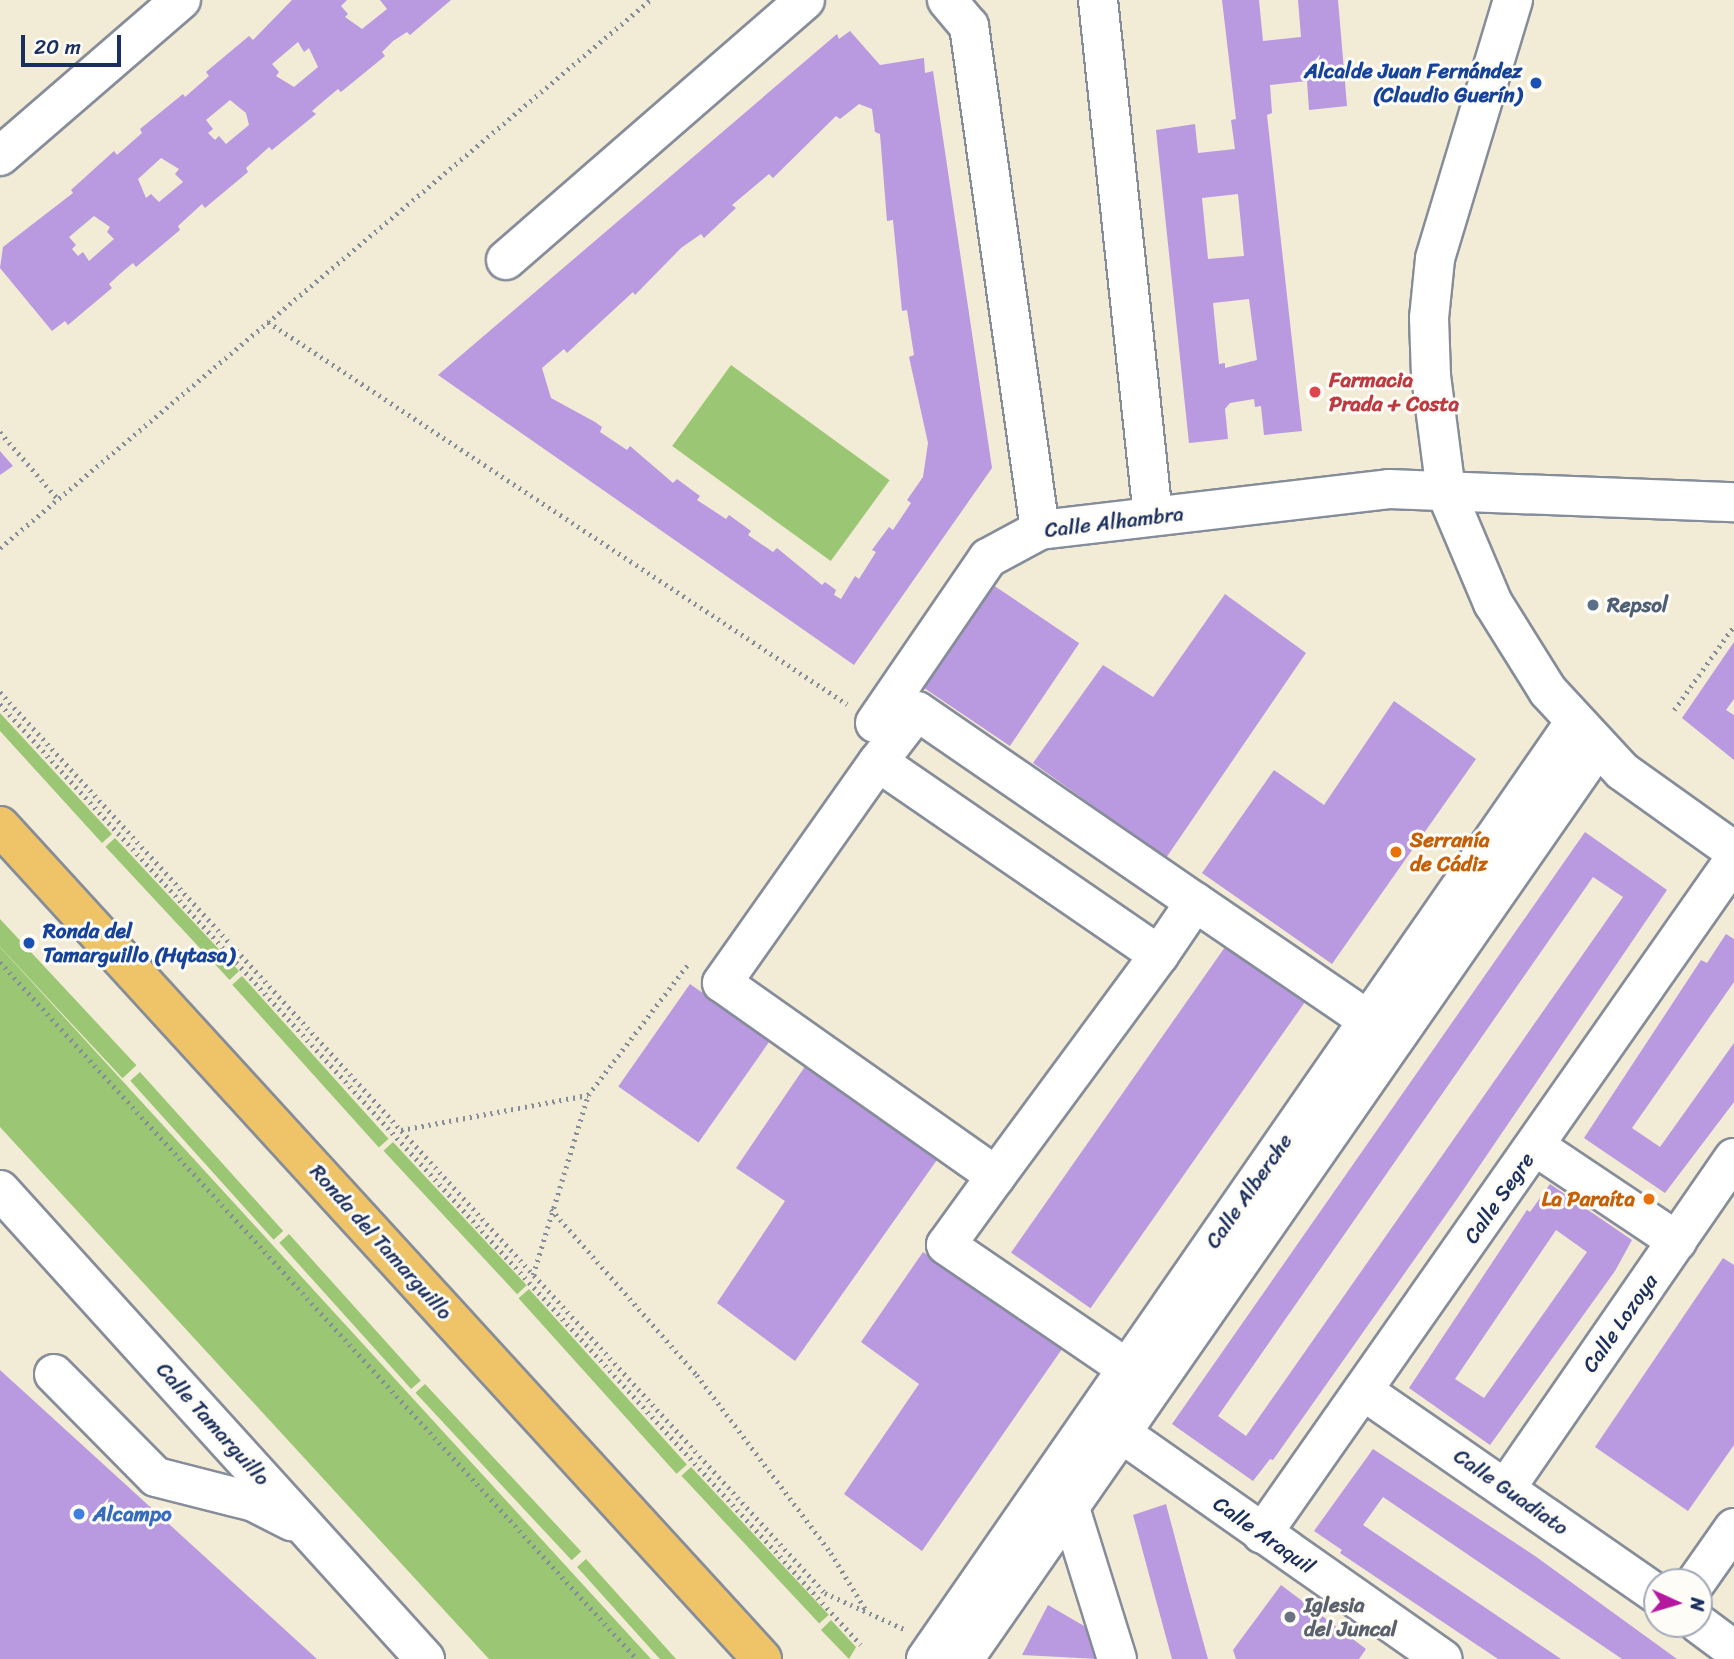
<!DOCTYPE html>
<meta charset="utf-8">
<style>
body{margin:0}
#map{position:relative;width:1734px;height:1659px;overflow:hidden;background:#f2ebd5;font-family:Sriracha,sans-serif}
div>[style]{position:absolute}
.green>*{inset:0;background:#9bc673;transform-origin:0 0}
.building>*{inset:0;background:#b999df;transform-origin:0 0}
.path>*{height:4.5px;margin-top:-2.25px;transform-origin:0;background:repeating-linear-gradient(90deg,#868d9a 0 2px,transparent 0 7px)}
.roads{filter:drop-shadow(2px 0 #868d9a) drop-shadow(-2px 0 #868d9a) drop-shadow(0 2px #868d9a) drop-shadow(0 -2px #868d9a)}
.minor>*{height:38px;margin:-19px;padding:0 19px;transform-origin:19px;border-radius:19px;background:#fff}
.major>*{height:38px;margin:-19px;padding:0 19px;transform-origin:19px;border-radius:19px;background:#efc469}
.dots>*{width:19px;height:19px;translate:-50% -50%;box-sizing:border-box;border:4px solid #fdfcf7;border-radius:50%}
span{translate:-50% -50%;white-space:nowrap;text-align:center;line-height:1.15;-webkit-text-stroke:6px #fdfcf7;paint-order:stroke}
.transit-label{font-size:21px;color:#164399;font-weight:700}
.right{translate:-100% -50%;text-align:right}
.left{translate:0 -50%;text-align:left}
.health-label{font-size:21px;color:#be3a42;font-weight:700}
.street-label{font-size:21px;color:#1b2f5e}
.service-label{font-size:21px;color:#4e5e75;font-weight:700}
.food-label{font-size:21px;color:#c56008;font-weight:700}
.shop-label{font-size:21px;color:#366cbe;font-weight:700}
.worship-label{font-size:21px;color:#5b616d;font-weight:700}
.north{position:absolute;left:1643px;top:1568px;width:70px;height:70px;box-sizing:border-box;background:#fdfcf7;border:2px solid #a3aaba;border-radius:50%;rotate:94deg;font-size:19px;font-weight:700;line-height:28px;text-align:center;color:#1b2f5e}
.north::after{content:'';display:block;margin:auto;width:24px;height:32px;background:#b5179e;clip-path:polygon(50% 0,100% 100%,50% 72%,0 100%)}
.scale{position:absolute;left:21px;top:35px;width:100px;height:32px;box-sizing:border-box;border:4px solid #1b2f5e;border-top:0;padding-left:9px;font-size:21px;line-height:24px;white-space:nowrap;color:#1b2f5e;-webkit-text-stroke:5px #fdfcf7;paint-order:stroke}
</style>
<div id="map">
<div class="green">
<div style="left:731px;top:365px;width:196px;height:100px;rotate:36deg"></div>
<div style="clip-path:polygon(0 713px,112px 834px,102px 843px,0 731px)"></div>
<div style="left:115px;top:838px;width:182px;height:13px;rotate:47deg"></div>
<div style="left:0;top:919px;width:200px;height:19px;rotate:47deg"></div>
<div style="clip-path:polygon(0 947px,651px 1659px,489px 1659px,0 1127px)"></div>
<div style="left:242px;top:976px;width:219px;height:13px;rotate:48deg"></div>
<div style="left:140px;top:1072px;width:214px;height:13px;rotate:48deg"></div>
<div style="left:393px;top:1142px;width:196px;height:13px;rotate:47deg"></div>
<div style="left:289px;top:1234px;width:197px;height:13px;rotate:48deg"></div>
<div style="left:529px;top:1289px;width:236px;height:14px;rotate:48deg"></div>
<div style="left:425px;top:1384px;width:229px;height:13px;rotate:47deg"></div>
<div style="left:691px;top:1467px;width:202px;height:13px;rotate:47deg"></div>
<div style="left:586px;top:1559px;width:135px;height:12px;rotate:48deg"></div>
<div style="clip-path:polygon(831px 1620px,856px 1647px,849px 1659px,821px 1630px)"></div>
</div>
<div class="building">
<div style="clip-path:polygon(evenodd,292px 0,347px 0,341px 6px,348px 14px,345px 17px,362px 29px,387px 9px,380px 0,451px 0,410px 35px,407px 32px,393px 41px,382px 52px,385px 56px,341px 92px,338px 89px,326px 99px,312px 111px,316px 114px,272px 150px,269px 147px,246px 168px,248px 172px,205px 208px,202px 204px,178px 226px,180px 230px,136px 267px,133px 263px,121px 273px,109px 284px,112px 288px,68px 325px,65px 321px,52px 331px,0 268px,3px 247px,73px 193px,71px 190px,114px 151px,117px 155px,142px 133px,140px 129px,183px 94px,185px 97px,209px 76px,206px 72px,249px 36px,253px 40px,292px 0,298px 42px,304px 52px,309px 48px,318px 67px,294px 87px,276px 76px,279px 72px,272px 64px,298px 42px,292px 0,230px 100px,246px 113px,249px 125px,226px 144px,219px 136px,215px 140px,208px 133px,213px 129px,206px 120px,230px 100px,292px 0,161px 158px,179px 169px,175px 174px,183px 182px,159px 202px,151px 194px,146px 198px,138px 179px,161px 158px,292px 0,94px 216px,110px 227px,107px 232px,114px 239px,89px 261px,83px 252px,78px 256px,72px 249px,76px 245px,69px 237px,94px 216px)"></div>
<div style="clip-path:polygon(evenodd,1222px 0,1259px 0,1263px 41px,1301px 37px,1298px 0,1338px 0,1347px 106px,1309px 110px,1307px 81px,1270px 85px,1272px 113px,1267px 115px,1302px 431px,1264px 435px,1261px 406px,1255px 407px,1254px 399px,1230px 403px,1225px 409px,1228px 439px,1189px 443px,1156px 130px,1195px 124px,1198px 153px,1235px 149px,1231px 120px,1236px 119px,1222px 0,1238px 194px,1244px 256px,1208px 259px,1202px 198px,1238px 194px,1222px 0,1249px 299px,1257px 360px,1225px 368px,1225px 363px,1219px 364px,1213px 303px,1249px 299px)"></div>
<div style="clip-path:polygon(evenodd,850px 31px,880px 65px,924px 58px,925px 73px,933px 71px,992px 468px,854px 665px,438px 375px,837px 34px,839px 39px,850px 31px,859px 104px,872px 109px,875px 132px,880px 134px,887px 221px,893px 220px,902px 311px,907px 310px,914px 355px,909px 357px,928px 443px,923px 477px,907px 500px,911px 503px,893px 530px,889px 527px,872px 550px,876px 552px,859px 579px,855px 576px,841px 599px,834px 595px,836px 590px,825px 582px,822px 585px,777px 548px,773px 552px,748px 535px,751px 531px,729px 515px,726px 519px,697px 500px,700px 496px,677px 479px,673px 483px,630px 446px,627px 450px,600px 432px,602px 427px,595px 422px,551px 398px,542px 368px,564px 349px,567px 353px,633px 292px,635px 295px,681px 248px,701px 234px,704px 238px,736px 208px,732px 205px,769px 174px,773px 178px,836px 116px,840px 119px,859px 104px)"></div>
<div style="clip-path:polygon(0 451px,13px 466px,0 475px)"></div>
<div style="left:993px;top:585px;width:104px;height:124px;rotate:34deg"></div>
<div style="clip-path:polygon(1225px 594px,1306px 653px,1166px 858px,1033px 763px,1103px 665px,1153px 697px)"></div>
<div style="clip-path:polygon(1734px 642px,1734px 699px,1726px 710px,1734px 715px,1734px 760px,1682px 718px)"></div>
<div style="clip-path:polygon(1394px 701px,1476px 759px,1332px 964px,1202px 873px,1274px 770px,1324px 805px)"></div>
<div style="clip-path:polygon(evenodd,1585px 832px,1667px 890px,1457px 1199px,1273px 1460px,1270px 1459px,1253px 1481px,1172px 1424px,1585px 832px,1593px 877px,1623px 897px,1246px 1436px,1218px 1416px,1593px 877px)"></div>
<div style="clip-path:polygon(1726px 934px,1734px 939px,1734px 982px,1632px 1128px,1660px 1147px,1734px 1043px,1734px 1102px,1665px 1193px,1584px 1138px,1701px 960px,1707px 963px)"></div>
<div style="left:1225px;top:947px;width:97px;height:373px;rotate:35deg"></div>
<div style="left:690px;top:984px;width:98px;height:125px;rotate:35deg"></div>
<div style="clip-path:polygon(806px 1065px,939px 1157px,795px 1361px,717px 1303px,785px 1201px,736px 1168px)"></div>
<div style="clip-path:polygon(evenodd,1550px 1184px,1632px 1240px,1615px 1271px,1490px 1445px,1409px 1388px,1527px 1210px,1530px 1212px,1550px 1184px,1556px 1230px,1587px 1252px,1484px 1398px,1455px 1379px,1556px 1230px)"></div>
<div style="clip-path:polygon(923px 1252px,1062px 1349px,922px 1551px,844px 1494px,919px 1384px,861px 1342px)"></div>
<div style="clip-path:polygon(1723px 1258px,1734px 1265px,1734px 1445px,1688px 1511px,1595px 1447px)"></div>
<div style="clip-path:polygon(0 1370px,317px 1659px,0 1659px)"></div>
<div style="clip-path:polygon(1373px 1449px,1535px 1556px,1677px 1659px,1622px 1659px,1383px 1497px,1363px 1525px,1561px 1659px,1498px 1659px,1340px 1553px,1342px 1550px,1314px 1531px)"></div>
<div style="clip-path:polygon(1166px 1504px,1187px 1583px,1208px 1659px,1172px 1659px,1154px 1593px,1133px 1515px)"></div>
<div style="clip-path:polygon(1281px 1585px,1366px 1649px,1359px 1659px,1236px 1659px,1233px 1650px)"></div>
<div style="clip-path:polygon(1048px 1605px,1091px 1630px,1099px 1659px,1022px 1655px)"></div>
</div>
<div class="path">
<div style="left:268px;top:322px;width:694px;rotate:33.42deg"></div>
<div style="left:0;top:432px;width:89px;rotate:49.1deg"></div>
<div style="left:0;top:548px;width:850px;rotate:-40.13deg"></div>
<div style="left:0;top:692px;width:1222px;rotate:47.52deg"></div>
<div style="left:825px;top:1593px;width:87px;rotate:24.5deg"></div>
<div style="left:0;top:704px;width:1275px;rotate:47.54deg"></div>
<div style="left:1674px;top:710px;width:103px;rotate:-54.5deg"></div>
<div style="left:0;top:962px;width:944px;rotate:47.58deg"></div>
<div style="left:401px;top:1130px;width:190px;rotate:-10.6deg"></div>
<div style="left:588px;top:1095px;width:166px;rotate:-52.6deg"></div>
<div style="left:551px;top:1209px;width:221px;rotate:48.7deg"></div>
<div style="left:697px;top:1375px;width:223px;rotate:53deg"></div>
<div style="left:831px;top:1553px;width:67px;rotate:58.4deg"></div>
<div style="left:533px;top:1275px;width:188px;rotate:-73deg"></div>
</div>
<div class="roads">
<div class="minor">
<div style="left:947px;top:0;width:34px;rotate:50deg"></div>
<div style="left:969px;top:26px;width:509px;rotate:81.98deg"></div>
<div style="left:1098px;top:0;width:519px;rotate:83.92deg"></div>
<div style="left:1513px;top:0;width:270px;rotate:106.8deg"></div>
<div style="left:1435px;top:259px;width:59px;rotate:95.8deg"></div>
<div style="left:1429px;top:318px;width:58px;rotate:88deg"></div>
<div style="left:1431px;top:376px;width:117px;rotate:82.6deg"></div>
<div style="left:1446px;top:492px;width:121px;rotate:67.1deg"></div>
<div style="left:1493px;top:603px;width:104px;rotate:58deg"></div>
<div style="left:1548px;top:691px;width:109px;rotate:47.2deg"></div>
<div style="left:1622px;top:771px;width:138px;rotate:35.5deg"></div>
<div style="left:0;top:156px;width:239px;rotate:-40.8deg"></div>
<div style="left:506px;top:260px;width:396px;rotate:-41deg"></div>
<div style="left:875px;top:723px;width:200px;rotate:-55.6deg"></div>
<div style="left:988px;top:558px;width:59px;rotate:-28.3deg"></div>
<div style="left:1040px;top:530px;width:351px;rotate:-6.7deg"></div>
<div style="left:1389px;top:489px;width:345px;rotate:2.2deg"></div>
<div style="left:878px;top:762px;width:64px;rotate:-52.6deg"></div>
<div style="left:917px;top:711px;width:337px;rotate:34.5deg"></div>
<div style="left:1159px;top:955px;width:64px;rotate:-55.8deg"></div>
<div style="left:1195px;top:902px;width:209px;rotate:34.3deg"></div>
<div style="left:1535px;top:1146px;width:171px;rotate:33.8deg"></div>
<div style="left:996px;top:1176px;width:335px;rotate:-144.8deg"></div>
<div style="left:722px;top:983px;width:271px;rotate:-54.8deg"></div>
<div style="left:878px;top:762px;width:341px;rotate:34.5deg"></div>
<div style="left:1159px;top:955px;width:275px;rotate:126.4deg"></div>
<div style="left:996px;top:1176px;width:85px;rotate:125.9deg"></div>
<div style="left:946px;top:1245px;width:250px;rotate:34.3deg"></div>
<div style="left:0;top:1190px;width:633px;rotate:47.82deg"></div>
<div style="left:54px;top:1374px;width:145px;rotate:45.3deg"></div>
<div style="left:156px;top:1477px;width:101px;rotate:14.3deg"></div>
<div style="left:254px;top:1502px;width:42px;rotate:27.2deg"></div>
<div style="left:1365px;top:1392px;width:355px;rotate:34.7deg"></div>
<div style="left:1121px;top:1433px;width:393px;rotate:35.1deg"></div>
<div style="left:1506px;top:1488px;width:401px;rotate:-55.4deg"></div>
<div style="left:1069px;top:1505px;width:161px;rotate:72.7deg"></div>
<div style="left:1262px;top:1534px;width:823px;rotate:-55deg"></div>
<div style="left:1696px;top:1582px;width:66px;rotate:-54.9deg"></div>
<div style="left:1699px;top:1624px;width:44px;rotate:36.6deg"></div>
<div style="left:926px;top:1659px;width:1138px;rotate:-55.3deg"></div>
<div style="left:964px;top:1659px;width:1109px;rotate:-55.21deg"></div>
</div>
<div class="major">
<div style="left:0;top:826px;width:1129px;rotate:47.55deg"></div>
</div>
</div>
<div class="dots">
<div style="left:1536px;top:83px;background:#1a4fb4"></div>
<div style="left:1315px;top:392px;background:#e0444e"></div>
<div style="left:1593px;top:605px;background:#5c6f8a"></div>
<div style="left:1396px;top:852px;background:#e8710a"></div>
<div style="left:29px;top:943px;background:#1a4fb4"></div>
<div style="left:1649px;top:1199px;background:#e8710a"></div>
<div style="left:79px;top:1514px;background:#3f7fe0"></div>
<div style="left:1290px;top:1617px;background:#6b7280"></div>
</div>
<div class="transit-label">
<span class="right" style="left:1522px;top:83px">Alcalde Juan Fernández<br>(Claudio Guerín)</span>
<span class="left" style="left:43px;top:943px">Ronda del<br>Tamarguillo (Hytasa)</span>
</div>
<div class="health-label">
<span class="left" style="left:1329px;top:392px">Farmacia<br>Prada + Costa</span>
</div>
<div class="street-label">
<span style="left:1114px;top:522px;rotate:-7deg">Calle Alhambra</span>
<span style="left:1249px;top:1191px;rotate:-55deg">Calle Alberche</span>
<span style="left:1499px;top:1198px;rotate:-55deg">Calle Segre</span>
<span style="left:381px;top:1242px;rotate:48deg">Ronda del Tamarguillo</span>
<span style="left:1620px;top:1323px;rotate:-55deg">Calle Lozoya</span>
<span style="left:213px;top:1424px;rotate:48deg">Calle Tamarguillo</span>
<span style="left:1511px;top:1492px;rotate:35deg">Calle Guadiato</span>
<span style="left:1264px;top:1535px;rotate:35deg">Calle Araquil</span>
</div>
<div class="service-label">
<span class="left" style="left:1607px;top:605px">Repsol</span>
</div>
<div class="food-label">
<span class="left" style="left:1410px;top:852px">Serranía<br>de Cádiz</span>
<span class="right" style="left:1635px;top:1199px">La Paraíta</span>
</div>
<div class="shop-label">
<span class="left" style="left:93px;top:1514px">Alcampo</span>
</div>
<div class="worship-label">
<span class="left" style="left:1304px;top:1617px">Iglesia<br>del Juncal</span>
</div>
<div class="north">N</div>
<div class="scale">20 m</div>
</div>
